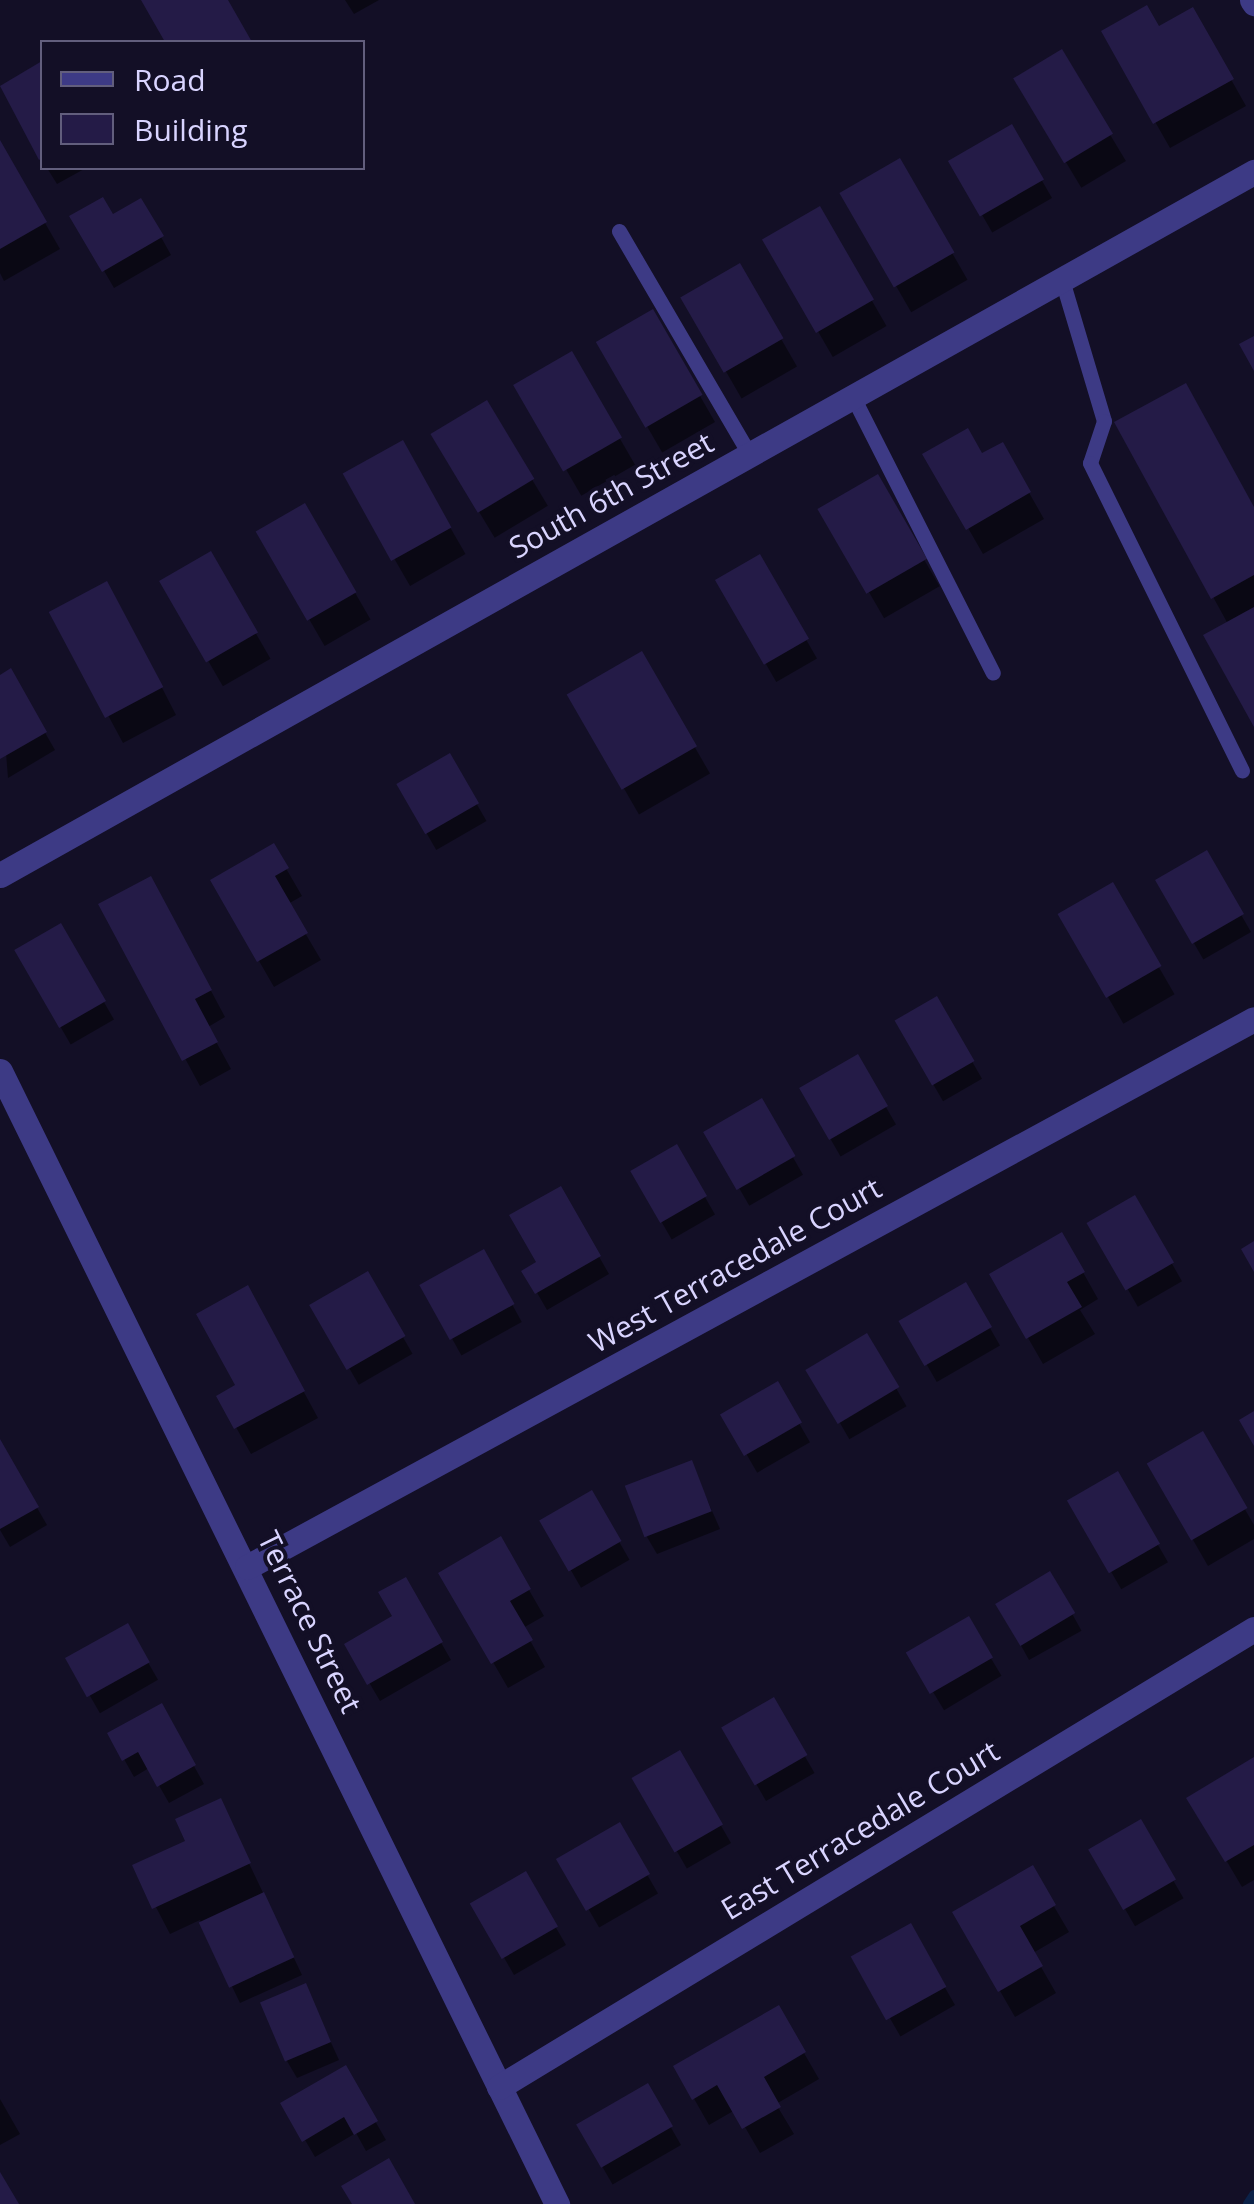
<!DOCTYPE html>
<style>
body{margin:0}
#map{position:relative;width:1254px;height:2204px;overflow:hidden;background:#130f26;font-family:"Open Sans",sans-serif}
div>[style]{position:absolute}
.shadow>*{inset:0;background:#0007;transform-origin:0 0}
.stream>*{height:10px;margin:-5px;padding:0 5px;transform-origin:5px;border-radius:5px;background:#0c2248}
.building>*{inset:0;background:#241b47;transform-origin:0 0}
.lane>*{height:15px;margin:-7.5px;padding:0 7.5px;transform-origin:7.5px;border-radius:7.5px;background:#3d3a85}
.street>*{height:25px;margin:-12.5px;padding:0 12.5px;transform-origin:12.5px;border-radius:12.5px;background:#3d3a85}
span{translate:-50% -50%;white-space:nowrap;text-align:center;line-height:1.15;-webkit-text-stroke:8px #130f26;paint-order:stroke}
.street-label{font-size:30px;color:#d9d4ff}
.legend{position:absolute;left:40px;top:40px;width:325px;height:130px;box-sizing:border-box;background:#130f26;border:2px solid #625e7d;margin:0;padding:12px 18px;list-style:none;font-size:30px;color:#d9d4ff}
.legend li{display:flex;align-items:center;gap:20px;height:50px}
.legend b{width:50px;border:2px solid #625e7d}
</style>
<div id="map">
<div class="shadow">
<div style="clip-path:polygon(345px 0,379px 0,354px 14px)"></div>
<div style="clip-path:polygon(1192px 10px,1246px 106px,1170px 148px,1104px 32px,1158px 29px)"></div>
<div style="left:1061px;top:53px;width:126px;height:52px;rotate:59deg"></div>
<div style="left:1011px;top:127px;width:82px;height:69px;rotate:60deg"></div>
<div style="clip-path:polygon(0 145px,60px 249px,4px 281px,0 273px)"></div>
<div style="left:899px;top:161px;width:137px;height:65px;rotate:60deg"></div>
<div style="clip-path:polygon(47px 168px,86px 168px,57px 184px)"></div>
<div style="clip-path:polygon(141px 201px,171px 255px,114px 288px,73px 217px,112px 217px)"></div>
<div style="left:819px;top:209px;width:135px;height:62px;rotate:60deg"></div>
<div style="left:739px;top:266px;width:116px;height:64px;rotate:60deg"></div>
<div style="left:652px;top:313px;width:126px;height:61px;rotate:60deg"></div>
<div style="left:571px;top:354px;width:128px;height:62px;rotate:60deg"></div>
<div style="left:486px;top:403px;width:120px;height:62px;rotate:59deg"></div>
<div style="clip-path:polygon(1117px 423px,1254px 511px,1254px 722px,1228px 624px)"></div>
<div style="left:402px;top:444px;width:127px;height:64px;rotate:60deg"></div>
<div style="clip-path:polygon(1002px 445px,1044px 519px,983px 554px,926px 455px,981px 457px)"></div>
<div style="left:877px;top:478px;width:125px;height:64px;rotate:60deg"></div>
<div style="left:305px;top:506px;width:131px;height:53px;rotate:60deg"></div>
<div style="left:210px;top:554px;width:121px;height:55px;rotate:60deg"></div>
<div style="left:759px;top:558px;width:116px;height:47px;rotate:60deg"></div>
<div style="clip-path:polygon(122px 610px,176px 715px,123px 743px,53px 613px)"></div>
<div style="left:641px;top:654px;width:138px;height:82px;rotate:60deg"></div>
<div style="clip-path:polygon(10px 672px,55px 750px,8px 778px,0 677px)"></div>
<div style="left:449px;top:756px;width:75px;height:58px;rotate:60deg"></div>
<div style="clip-path:polygon(273px 846px,302px 896px,288px 904px,321px 960px,274px 987px,213px 881px)"></div>
<div style="left:1206px;top:854px;width:90px;height:55px;rotate:60deg"></div>
<div style="left:1112px;top:886px;width:125px;height:59px;rotate:60deg"></div>
<div style="clip-path:polygon(102px 905px,165px 905px,225px 1017px,208px 1027px,231px 1069px,200px 1086px)"></div>
<div style="left:60px;top:926px;width:108px;height:50px;rotate:60deg"></div>
<div style="left:936px;top:999px;width:92px;height:45px;rotate:60deg"></div>
<div style="left:857px;top:1057px;width:78px;height:64px;rotate:60deg"></div>
<div style="left:761px;top:1102px;width:84px;height:62px;rotate:60deg"></div>
<div style="left:676px;top:1147px;width:78px;height:50px;rotate:60deg"></div>
<div style="clip-path:polygon(560px 1189px,609px 1274px,547px 1310px,525px 1272px,540px 1263px)"></div>
<div style="left:1134px;top:1198px;width:96px;height:51px;rotate:60deg"></div>
<div style="clip-path:polygon(1062px 1235px,1098px 1299px,1080px 1310px,1095px 1334px,1043px 1364px,992px 1275px)"></div>
<div style="left:483px;top:1252px;width:80px;height:69px;rotate:61deg"></div>
<div style="left:367px;top:1275px;width:91px;height:62px;rotate:60deg"></div>
<div style="left:965px;top:1285px;width:70px;height:73px;rotate:60deg"></div>
<div style="clip-path:polygon(262px 1315px,318px 1418px,251px 1454px,219px 1397px,238px 1386px)"></div>
<div style="left:866px;top:1336px;width:81px;height:66px;rotate:60deg"></div>
<div style="left:777px;top:1385px;width:66px;height:61px;rotate:60deg"></div>
<div style="clip-path:polygon(1202px 1435px,1254px 1525px,1254px 1539px,1208px 1566px,1150px 1465px)"></div>
<div style="clip-path:polygon(0 1444px,47px 1525px,10px 1547px,0 1530px)"></div>
<div style="clip-path:polygon(691px 1463px,720px 1529px,657px 1554px,647px 1537px)"></div>
<div style="left:1117px;top:1474px;width:102px;height:54px;rotate:60deg"></div>
<div style="left:591px;top:1493px;width:77px;height:56px;rotate:60deg"></div>
<div style="clip-path:polygon(500px 1540px,544px 1616px,523px 1628px,545px 1667px,508px 1688px,442px 1574px)"></div>
<div style="left:1050px;top:1574px;width:65px;height:60px;rotate:61deg"></div>
<div style="clip-path:polygon(405px 1580px,451px 1660px,380px 1701px,347px 1645px,396px 1617px)"></div>
<div style="left:968px;top:1620px;width:65px;height:67px;rotate:59deg"></div>
<div style="left:127px;top:1626px;width:62px;height:67px;rotate:60deg"></div>
<div style="left:773px;top:1701px;width:83px;height:56px;rotate:60deg"></div>
<div style="clip-path:polygon(161px 1707px,204px 1784px,169px 1803px,149px 1768px,134px 1777px,110px 1734px)"></div>
<div style="left:679px;top:1753px;width:104px;height:51px;rotate:60deg"></div>
<div style="clip-path:polygon(1254px 1760px,1254px 1880px,1242px 1887px,1190px 1799px)"></div>
<div style="clip-path:polygon(220px 1802px,302px 1975px,240px 2003px,200px 1920px,170px 1934px,135px 1867px,188px 1842px)"></div>
<div style="left:1140px;top:1823px;width:87px;height:56px;rotate:60deg"></div>
<div style="left:619px;top:1826px;width:78px;height:68px;rotate:60deg"></div>
<div style="clip-path:polygon(1032px 1869px,1069px 1932px,1033px 1953px,1056px 1993px,1015px 2017px,955px 1913px)"></div>
<div style="left:525px;top:1874px;width:82px;height:60px;rotate:60deg"></div>
<div style="left:910px;top:1927px;width:90px;height:63px;rotate:60deg"></div>
<div style="clip-path:polygon(305px 1986px,339px 2060px,297px 2078px,287px 2061px)"></div>
<div style="clip-path:polygon(778px 2008px,819px 2079px,776px 2104px,794px 2134px,760px 2153px,735px 2110px,709px 2125px,676px 2067px)"></div>
<div style="clip-path:polygon(345px 2069px,386px 2140px,366px 2151px,356px 2133px,315px 2157px,284px 2104px)"></div>
<div style="left:647px;top:2086px;width:68px;height:79px;rotate:60deg"></div>
<div style="clip-path:polygon(0 2099px,20px 2134px,0 2145px)"></div>
</div>
<div class="stream">
<div style="left:1248px;top:2204px;width:11px;rotate:-56deg"></div>
</div>
<div class="building">
<div style="clip-path:polygon(141px 0,228px 0,252px 42px,165px 42px)"></div>
<div style="clip-path:polygon(1147px 5px,1159px 26px,1193px 7px,1234px 79px,1153px 124px,1101px 31px)"></div>
<div style="left:1062px;top:49px;width:99px;height:57px;rotate:59deg"></div>
<div style="clip-path:polygon(42px 61px,42px 158px,39px 160px,0 86px)"></div>
<div style="left:1012px;top:124px;width:64px;height:74px;rotate:60deg"></div>
<div style="clip-path:polygon(0 140px,47px 222px,0 249px)"></div>
<div style="left:900px;top:158px;width:109px;height:70px;rotate:60deg"></div>
<div style="clip-path:polygon(103px 197px,113px 214px,141px 198px,164px 236px,102px 272px,69px 216px)"></div>
<div style="left:820px;top:206px;width:108px;height:67px;rotate:60deg"></div>
<div style="left:740px;top:263px;width:87px;height:69px;rotate:60deg"></div>
<div style="left:653px;top:309px;width:99px;height:66px;rotate:60deg"></div>
<div style="clip-path:polygon(1254px 336px,1254px 371px,1239px 344px)"></div>
<div style="left:572px;top:351px;width:100px;height:68px;rotate:60deg"></div>
<div style="clip-path:polygon(1186px 383px,1254px 507px,1254px 575px,1211px 599px,1114px 422px)"></div>
<div style="left:487px;top:400px;width:92px;height:66px;rotate:59deg"></div>
<div style="clip-path:polygon(968px 428px,982px 453px,1003px 442px,1031px 492px,966px 530px,922px 454px)"></div>
<div style="left:403px;top:440px;width:100px;height:69px;rotate:61deg"></div>
<div style="left:878px;top:474px;width:98px;height:70px;rotate:60deg"></div>
<div style="left:305px;top:503px;width:103px;height:57px;rotate:60deg"></div>
<div style="left:211px;top:551px;width:94px;height:60px;rotate:60deg"></div>
<div style="left:760px;top:554px;width:98px;height:52px;rotate:60deg"></div>
<div style="left:107px;top:581px;width:120px;height:66px;rotate:62deg"></div>
<div style="clip-path:polygon(1254px 607px,1254px 727px,1203px 635px)"></div>
<div style="left:642px;top:651px;width:110px;height:87px;rotate:60deg"></div>
<div style="clip-path:polygon(11px 668px,47px 732px,0 759px,0 675px)"></div>
<div style="left:450px;top:753px;width:58px;height:62px;rotate:60deg"></div>
<div style="clip-path:polygon(274px 843px,289px 868px,275px 876px,308px 933px,257px 962px,210px 880px)"></div>
<div style="left:1207px;top:850px;width:74px;height:60px;rotate:60deg"></div>
<div style="clip-path:polygon(151px 876px,212px 990px,195px 999px,218px 1042px,182px 1061px,98px 904px)"></div>
<div style="left:1113px;top:882px;width:97px;height:64px;rotate:60deg"></div>
<div style="left:61px;top:923px;width:90px;height:54px;rotate:60deg"></div>
<div style="left:937px;top:996px;width:75px;height:49px;rotate:60deg"></div>
<div style="left:858px;top:1054px;width:60px;height:68px;rotate:60deg"></div>
<div style="left:762px;top:1098px;width:67px;height:68px;rotate:60deg"></div>
<div style="left:677px;top:1144px;width:60px;height:54px;rotate:60deg"></div>
<div style="clip-path:polygon(561px 1186px,601px 1256px,535px 1294px,521px 1271px,536px 1262px,509px 1215px)"></div>
<div style="left:1135px;top:1195px;width:78px;height:56px;rotate:60deg"></div>
<div style="clip-path:polygon(1062px 1232px,1085px 1272px,1067px 1282px,1082px 1307px,1026px 1339px,989px 1274px)"></div>
<div style="clip-path:polygon(1254px 1241px,1254px 1272px,1241px 1249px)"></div>
<div style="left:484px;top:1249px;width:63px;height:74px;rotate:61deg"></div>
<div style="left:368px;top:1271px;width:75px;height:68px;rotate:60deg"></div>
<div style="left:966px;top:1282px;width:52px;height:78px;rotate:60deg"></div>
<div style="clip-path:polygon(248px 1285px,305px 1391px,234px 1429px,216px 1396px,235px 1385px,196px 1314px)"></div>
<div style="left:867px;top:1333px;width:63px;height:72px;rotate:59deg"></div>
<div style="left:778px;top:1381px;width:48px;height:67px;rotate:60deg"></div>
<div style="clip-path:polygon(1254px 1411px,1254px 1446px,1239px 1420px)"></div>
<div style="left:1203px;top:1431px;width:89px;height:65px;rotate:60deg"></div>
<div style="clip-path:polygon(0 1439px,39px 1507px,0 1529px)"></div>
<div style="left:692px;top:1460px;width:55px;height:72px;rotate:69deg"></div>
<div style="left:1118px;top:1471px;width:84px;height:59px;rotate:60deg"></div>
<div style="left:592px;top:1490px;width:59px;height:61px;rotate:60deg"></div>
<div style="clip-path:polygon(501px 1536px,531px 1589px,510px 1601px,533px 1640px,491px 1664px,438px 1573px)"></div>
<div style="left:1050px;top:1571px;width:49px;height:64px;rotate:59deg"></div>
<div style="clip-path:polygon(406px 1577px,443px 1642px,367px 1685px,344px 1644px,392px 1616px,378px 1592px)"></div>
<div style="left:969px;top:1616px;width:48px;height:73px;rotate:60deg"></div>
<div style="left:128px;top:1623px;width:45px;height:72px;rotate:61deg"></div>
<div style="left:774px;top:1697px;width:67px;height:61px;rotate:60deg"></div>
<div style="clip-path:polygon(162px 1703px,196px 1765px,157px 1787px,138px 1752px,122px 1761px,107px 1733px)"></div>
<div style="left:680px;top:1750px;width:86px;height:56px;rotate:60deg"></div>
<div style="clip-path:polygon(1254px 1757px,1254px 1845px,1225px 1862px,1186px 1798px)"></div>
<div style="clip-path:polygon(221px 1798px,251px 1863px,152px 1909px,132px 1865px,185px 1841px,175px 1819px)"></div>
<div style="left:1141px;top:1819px;width:70px;height:61px;rotate:60deg"></div>
<div style="left:620px;top:1822px;width:60px;height:74px;rotate:60deg"></div>
<div style="clip-path:polygon(1033px 1865px,1056px 1905px,1020px 1926px,1043px 1966px,998px 1992px,952px 1912px)"></div>
<div style="left:526px;top:1871px;width:64px;height:65px;rotate:60deg"></div>
<div style="left:264px;top:1892px;width:72px;height:72px;rotate:65deg"></div>
<div style="left:911px;top:1923px;width:73px;height:69px;rotate:61deg"></div>
<div style="left:306px;top:1983px;width:64px;height:50px;rotate:67deg"></div>
<div style="clip-path:polygon(779px 2005px,806px 2052px,764px 2077px,781px 2107px,742px 2129px,717px 2085px,692px 2100px,673px 2066px)"></div>
<div style="clip-path:polygon(346px 2065px,378px 2121px,354px 2135px,344px 2117px,302px 2142px,280px 2103px)"></div>
<div style="left:648px;top:2083px;width:50px;height:83px;rotate:60deg"></div>
<div style="clip-path:polygon(389px 2158px,415px 2204px,352px 2204px,341px 2186px)"></div>
<div style="clip-path:polygon(0 2172px,19px 2204px,0 2204px)"></div>
</div>
<div class="lane">
<div style="left:619px;top:231px;width:259px;rotate:59.7deg"></div>
<div style="left:1062px;top:280px;width:147px;rotate:73.4deg"></div>
<div style="left:1104px;top:421px;width:44px;rotate:108.4deg"></div>
<div style="left:1090px;top:463px;width:343px;rotate:63.7deg"></div>
<div style="left:853px;top:397px;width:309px;rotate:63.1deg"></div>
</div>
<div class="street">
<div style="left:1252px;top:0;width:4px;rotate:56deg"></div>
<div style="left:0;top:875px;width:1438px;rotate:-29.28deg"></div>
<div style="left:0;top:1071px;width:1263px;rotate:63.82deg"></div>
<div style="left:247px;top:1567px;width:1146px;rotate:-28.55deg"></div>
<div style="left:499px;top:2087px;width:883px;rotate:-31.24deg"></div>
</div>
<div class="street-label">
<span style="left:611px;top:495px;rotate:-29deg">South 6th Street</span>
<span style="left:735px;top:1265px;rotate:-29deg">West Terracedale Court</span>
<span style="left:310px;top:1622px;rotate:64deg">Terrace Street</span>
<span style="left:860px;top:1830px;rotate:-31deg">East Terracedale Court</span>
</div>
<ul class="legend">
<li><b style="height:12px;background:#3d3a85"></b>Road</li>
<li><b style="height:28px;background:#241b47"></b>Building</li>
</ul>
</div>
